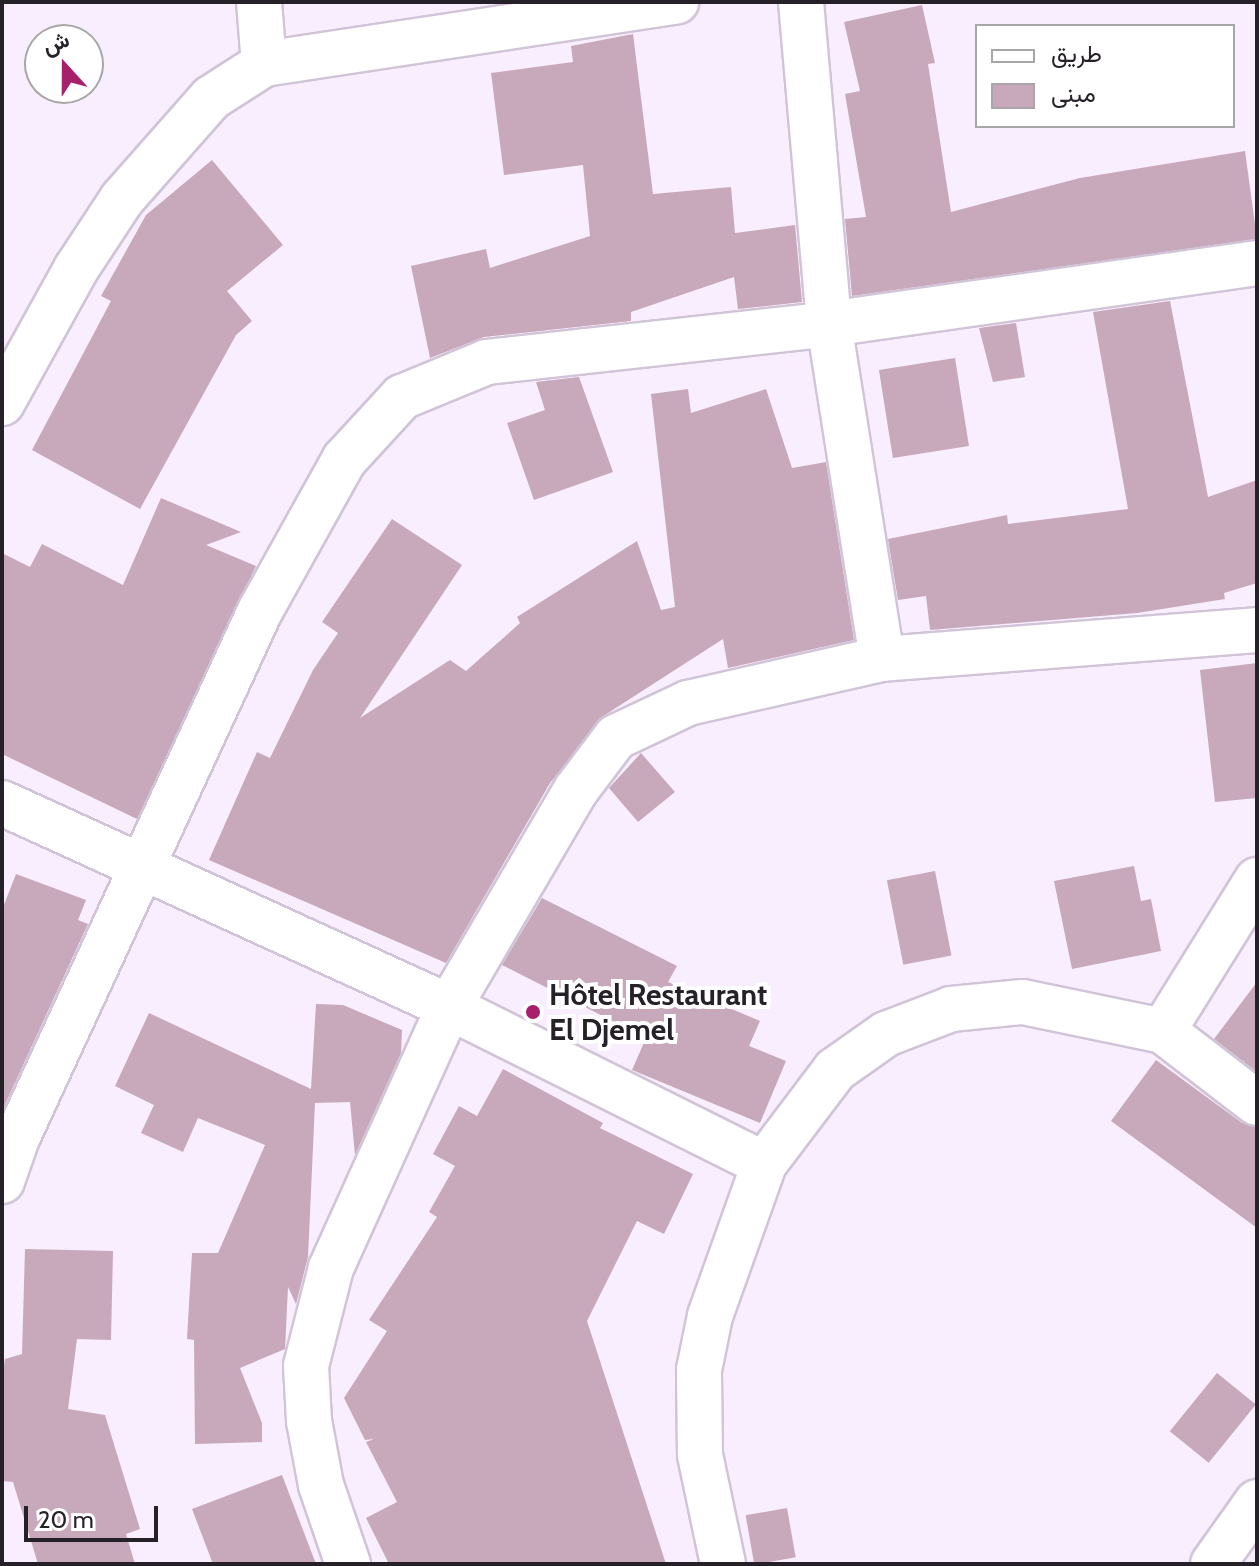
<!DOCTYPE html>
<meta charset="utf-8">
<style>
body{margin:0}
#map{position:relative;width:1259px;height:1566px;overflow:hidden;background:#f8eefd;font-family:Cabin,Vazirmatn,sans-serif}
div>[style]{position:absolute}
.building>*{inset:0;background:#c8a8bb;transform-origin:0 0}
.roads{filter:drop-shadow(2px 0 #d1c4d8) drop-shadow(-2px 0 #d1c4d8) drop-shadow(0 2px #d1c4d8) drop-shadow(0 -2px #d1c4d8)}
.minor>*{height:44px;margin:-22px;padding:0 22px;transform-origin:22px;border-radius:22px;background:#fff}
.dots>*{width:22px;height:22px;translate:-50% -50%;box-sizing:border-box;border:4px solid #fff;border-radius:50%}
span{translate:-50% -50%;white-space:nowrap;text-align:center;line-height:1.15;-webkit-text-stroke:8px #fff;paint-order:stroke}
.poi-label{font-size:30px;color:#262128;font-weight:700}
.left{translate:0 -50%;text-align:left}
.frame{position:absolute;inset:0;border:4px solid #262128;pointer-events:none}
.legend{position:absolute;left:975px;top:24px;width:260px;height:104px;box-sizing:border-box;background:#fff;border:2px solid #a8a6a9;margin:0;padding:10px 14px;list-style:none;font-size:24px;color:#262128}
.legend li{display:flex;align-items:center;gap:16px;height:40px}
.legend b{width:40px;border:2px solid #a8a6a9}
.north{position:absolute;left:24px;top:24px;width:80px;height:80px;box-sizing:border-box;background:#fff;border:2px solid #a8a6a9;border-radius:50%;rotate:339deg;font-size:22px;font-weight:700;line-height:32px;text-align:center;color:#262128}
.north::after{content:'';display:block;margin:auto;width:28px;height:36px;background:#a6206b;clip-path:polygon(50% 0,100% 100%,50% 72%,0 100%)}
.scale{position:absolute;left:24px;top:1506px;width:134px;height:36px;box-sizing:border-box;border:4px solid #262128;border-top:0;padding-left:10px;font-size:24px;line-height:28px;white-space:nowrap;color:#262128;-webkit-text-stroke:6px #fff;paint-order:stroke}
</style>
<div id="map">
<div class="building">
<div style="clip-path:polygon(922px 5px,935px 63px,928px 64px,951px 212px,1080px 178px,1245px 151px,1257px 239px,852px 296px,845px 219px,866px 217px,845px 94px,860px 91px,844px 22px)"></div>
<div style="clip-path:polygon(633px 34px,653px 194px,731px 187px,735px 233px,795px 225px,802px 302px,738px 309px,734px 277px,631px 312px,631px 321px,484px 337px,430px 358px,411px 266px,486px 249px,490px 268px,590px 236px,583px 165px,504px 175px,491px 73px,573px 62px,571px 46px)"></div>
<div style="clip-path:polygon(212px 160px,283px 245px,227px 291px,252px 321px,236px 335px,140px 509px,32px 450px,111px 301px,101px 296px,146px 215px)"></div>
<div style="clip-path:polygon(1170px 301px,1208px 497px,1257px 480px,1257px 583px,1224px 593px,1225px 599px,1137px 613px,930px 630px,926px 596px,898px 600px,888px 539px,1007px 515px,1008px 524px,1128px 509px,1093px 312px)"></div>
<div style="clip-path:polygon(1016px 323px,1025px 377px,993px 382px,979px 328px)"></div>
<div style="left:955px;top:358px;width:89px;height:77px;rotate:81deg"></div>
<div style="clip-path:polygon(579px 377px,613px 472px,534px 500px,507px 423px,545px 410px,536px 382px)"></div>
<div style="clip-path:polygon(688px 389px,691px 413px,766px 389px,792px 468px,826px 462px,854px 640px,728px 668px,723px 639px,605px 715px,550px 783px,446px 963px,209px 860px,257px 752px,270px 758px,313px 670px,338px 633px,322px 622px,392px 519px,462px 565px,360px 718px,450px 660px,466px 671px,520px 623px,517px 617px,637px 541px,661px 610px,675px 607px,651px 394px)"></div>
<div style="clip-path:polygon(161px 498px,241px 532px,206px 545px,256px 566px,137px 819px,2px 754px,2px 553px,30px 567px,42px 544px,123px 585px)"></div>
<div style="clip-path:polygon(1257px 663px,1257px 798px,1215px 802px,1200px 670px)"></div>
<div style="clip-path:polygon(641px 753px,675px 792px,638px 822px,609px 788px)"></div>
<div style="clip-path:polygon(1134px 866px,1141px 901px,1151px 899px,1161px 951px,1072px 969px,1054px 881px)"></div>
<div style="left:935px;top:871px;width:86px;height:49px;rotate:79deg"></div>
<div style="clip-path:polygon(16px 874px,86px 900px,78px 920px,88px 924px,2px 1111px,2px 910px)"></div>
<div style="clip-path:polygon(542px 898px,677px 966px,668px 982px,760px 1021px,749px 1046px,786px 1061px,760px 1123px,632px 1070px,646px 1038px,502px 965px)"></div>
<div style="clip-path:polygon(1257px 982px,1257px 1072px,1214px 1039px)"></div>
<div style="clip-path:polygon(316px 1004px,343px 1005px,402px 1030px,401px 1053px,355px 1155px,350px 1102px,315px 1103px,308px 1257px,296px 1304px,288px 1287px,285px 1349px,240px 1368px,262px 1423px,262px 1442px,195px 1444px,194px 1340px,187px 1339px,192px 1253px,218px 1253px,265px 1145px,198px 1118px,183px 1152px,141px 1133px,154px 1105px,115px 1086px,149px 1013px,311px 1089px)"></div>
<div style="clip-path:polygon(1156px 1060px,1242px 1123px,1257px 1127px,1257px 1228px,1111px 1121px)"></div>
<div style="clip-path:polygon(503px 1069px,603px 1123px,600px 1128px,693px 1174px,664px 1234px,637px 1221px,587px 1321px,666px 1564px,389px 1564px,366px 1518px,397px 1502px,366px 1442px,374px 1439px,365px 1440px,344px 1398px,387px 1331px,369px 1320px,437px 1217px,429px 1212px,455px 1166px,433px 1154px,459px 1106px,477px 1116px)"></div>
<div style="clip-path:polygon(25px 1249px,113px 1251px,111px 1340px,77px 1339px,68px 1409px,105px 1415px,140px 1529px,126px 1534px,135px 1564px,38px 1564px,13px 1482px,2px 1481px,2px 1379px,5px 1359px,22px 1354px)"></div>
<div style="left:1217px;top:1373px;width:50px;height:75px;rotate:39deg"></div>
<div style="clip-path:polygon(282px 1475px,316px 1564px,213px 1564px,192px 1509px)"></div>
<div style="left:787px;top:1508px;width:50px;height:42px;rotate:80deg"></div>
</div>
<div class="roads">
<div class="minor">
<div style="left:801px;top:2px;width:323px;rotate:85deg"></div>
<div style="left:829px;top:324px;width:339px;rotate:81deg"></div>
<div style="left:264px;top:64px;width:417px;rotate:-8.6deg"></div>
<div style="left:2px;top:403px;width:153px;rotate:-61.1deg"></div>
<div style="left:76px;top:269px;width:84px;rotate:-56.7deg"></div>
<div style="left:122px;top:199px;width:135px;rotate:-48.6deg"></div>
<div style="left:211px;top:98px;width:63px;rotate:-32.7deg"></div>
<div style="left:264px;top:64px;width:62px;rotate:-94.6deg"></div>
<div style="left:2px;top:803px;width:491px;rotate:24.5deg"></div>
<div style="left:449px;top:1007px;width:352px;rotate:26.5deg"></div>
<div style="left:1163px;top:1031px;width:178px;rotate:-58.1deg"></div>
<div style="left:2px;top:1181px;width:46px;rotate:-70.8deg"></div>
<div style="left:17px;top:1138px;width:580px;rotate:-65.25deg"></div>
<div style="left:260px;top:611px;width:173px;rotate:-60.9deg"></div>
<div style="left:344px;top:460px;width:86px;rotate:-47.4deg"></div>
<div style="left:402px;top:397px;width:92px;rotate:-22.4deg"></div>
<div style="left:487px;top:362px;width:344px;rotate:-6.3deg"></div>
<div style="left:829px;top:324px;width:432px;rotate:-8.1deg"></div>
<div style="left:348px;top:1564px;width:83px;rotate:-108.9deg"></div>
<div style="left:321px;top:1485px;width:65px;rotate:-100.6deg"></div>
<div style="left:309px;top:1421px;width:55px;rotate:-93.1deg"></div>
<div style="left:306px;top:1366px;width:101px;rotate:-75.7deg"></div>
<div style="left:331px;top:1268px;width:286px;rotate:-65.7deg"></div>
<div style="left:449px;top:1007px;width:251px;rotate:-59.7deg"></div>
<div style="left:576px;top:790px;width:66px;rotate:-53deg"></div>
<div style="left:616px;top:737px;width:80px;rotate:-25.3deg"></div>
<div style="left:688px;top:703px;width:199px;rotate:-12.8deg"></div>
<div style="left:882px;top:659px;width:376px;rotate:-4.4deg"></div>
<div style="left:723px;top:1564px;width:111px;rotate:-101.9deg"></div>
<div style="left:700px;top:1455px;width:85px;rotate:-90.7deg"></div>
<div style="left:699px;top:1370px;width:55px;rotate:-78.5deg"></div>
<div style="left:710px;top:1316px;width:161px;rotate:-70.4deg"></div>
<div style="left:764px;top:1164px;width:118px;rotate:-52.9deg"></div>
<div style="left:835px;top:1070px;width:62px;rotate:-35.2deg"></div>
<div style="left:886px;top:1034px;width:70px;rotate:-21deg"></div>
<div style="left:951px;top:1009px;width:72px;rotate:-5.6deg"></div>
<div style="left:1023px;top:1002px;width:143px;rotate:11.7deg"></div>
<div style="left:1163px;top:1031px;width:118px;rotate:37.5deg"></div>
<div style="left:1213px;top:1564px;width:76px;rotate:-54.6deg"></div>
</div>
</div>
<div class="dots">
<div style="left:533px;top:1012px;background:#a6206b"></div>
</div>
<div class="poi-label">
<span class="left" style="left:549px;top:1012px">Hôtel Restaurant<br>El Djemel</span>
</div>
<div class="frame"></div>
<ul class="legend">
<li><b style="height:10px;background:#fff"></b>طريق</li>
<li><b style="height:22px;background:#c8a8bb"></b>مبنى</li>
</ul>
<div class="north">ش</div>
<div class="scale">20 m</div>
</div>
